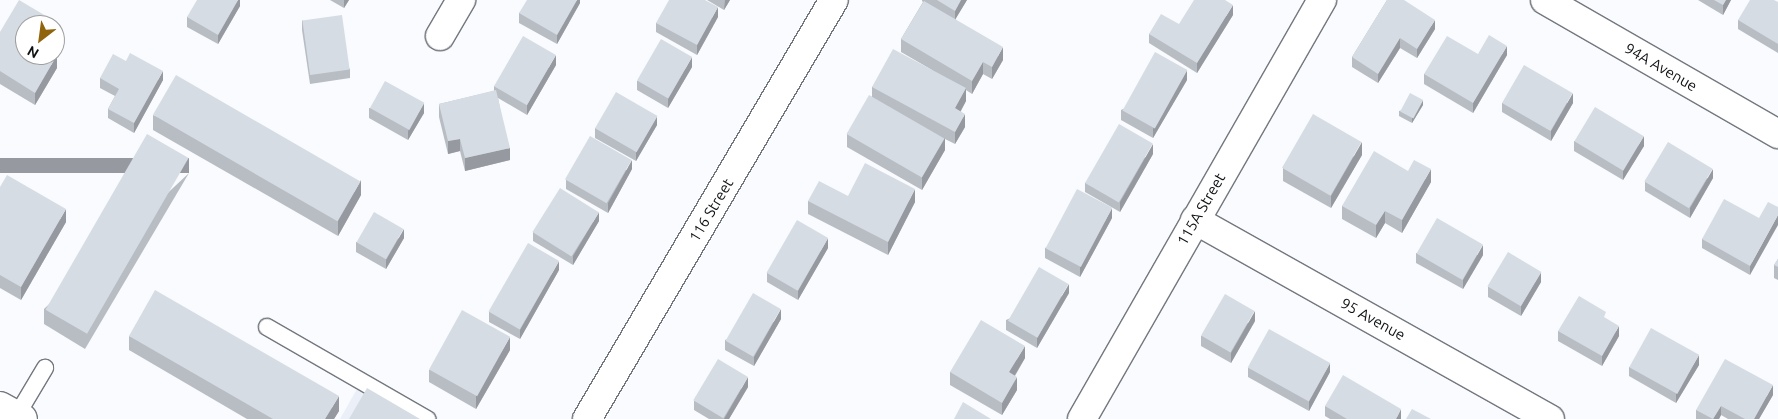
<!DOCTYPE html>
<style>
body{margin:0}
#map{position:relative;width:1778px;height:419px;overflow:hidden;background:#f9fbfe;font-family:Ubuntu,sans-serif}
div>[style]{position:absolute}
.built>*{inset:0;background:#eaeff8}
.roads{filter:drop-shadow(1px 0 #73787f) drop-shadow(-1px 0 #73787f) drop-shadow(0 1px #73787f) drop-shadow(0 -1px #73787f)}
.lane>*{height:16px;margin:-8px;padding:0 8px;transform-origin:8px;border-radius:8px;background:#fff}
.street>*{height:28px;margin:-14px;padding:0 14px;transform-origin:14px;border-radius:14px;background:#fff}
.secondary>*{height:28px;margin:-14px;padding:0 14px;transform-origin:14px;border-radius:14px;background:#fff}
.wall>*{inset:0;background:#b8bdc4}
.shaded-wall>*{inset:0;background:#969aa0;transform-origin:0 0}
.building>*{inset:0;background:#d6dce4;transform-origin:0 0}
span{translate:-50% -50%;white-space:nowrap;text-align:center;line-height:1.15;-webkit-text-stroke:4px #fff;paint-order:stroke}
.street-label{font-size:15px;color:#0e1012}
.north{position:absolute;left:15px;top:15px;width:50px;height:50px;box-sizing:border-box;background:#fff;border:1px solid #9f9fa0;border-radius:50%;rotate:210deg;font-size:14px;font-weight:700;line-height:20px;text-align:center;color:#0e1012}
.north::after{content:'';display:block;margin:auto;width:18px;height:22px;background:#90630d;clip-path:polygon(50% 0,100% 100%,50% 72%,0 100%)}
</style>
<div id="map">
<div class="built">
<div style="clip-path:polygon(357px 389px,408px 419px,340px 419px)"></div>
</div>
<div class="roads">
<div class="lane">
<div style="left:267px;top:327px;width:185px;rotate:29.9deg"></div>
<div style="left:17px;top:415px;width:55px;rotate:-59.2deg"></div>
</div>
<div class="street">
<div style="left:1545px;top:0;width:269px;rotate:29.9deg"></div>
<div style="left:440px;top:36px;width:42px;rotate:-59.7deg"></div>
<div style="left:1195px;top:220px;width:407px;rotate:29.3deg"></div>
<div style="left:1082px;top:419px;width:483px;rotate:-60.2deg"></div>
</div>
<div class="secondary">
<div style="left:0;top:406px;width:26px;rotate:29deg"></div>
<div style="left:587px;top:419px;width:486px;rotate:-59.5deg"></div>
</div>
</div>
<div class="wall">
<div style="clip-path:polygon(240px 0,240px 6px,218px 44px,187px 27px,187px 17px)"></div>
<div style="clip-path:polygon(330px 0,349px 0,344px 8px)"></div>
<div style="clip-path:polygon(580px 0,580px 3px,557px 44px,519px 23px,519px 13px)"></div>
<div style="clip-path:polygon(707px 0,730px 0,724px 10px)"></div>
<div style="clip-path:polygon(922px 0,967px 0,955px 19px,1003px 60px,992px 79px,983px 74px,972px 94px,966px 90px,966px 101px,961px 111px,965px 127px,955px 144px,945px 139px,945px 150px,922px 190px,847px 147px,847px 134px,872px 96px,872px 87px,932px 70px,901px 52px,901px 39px,923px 2px,922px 1px)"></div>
<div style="clip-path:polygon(1387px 0,1435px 29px,1417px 58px,1400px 48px,1378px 83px,1352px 67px,1352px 57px)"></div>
<div style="clip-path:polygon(1698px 0,1731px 0,1723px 15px)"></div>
<div style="clip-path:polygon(1778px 2px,1778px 53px,1738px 29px,1738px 20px)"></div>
<div style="clip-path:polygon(1233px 15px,1197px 73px,1149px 43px,1149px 34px,1179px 24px)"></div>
<div style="clip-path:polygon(718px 17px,697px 55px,656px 32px,656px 23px)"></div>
<div style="clip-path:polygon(302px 20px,350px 69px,350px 78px,310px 84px,302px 30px)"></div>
<div style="clip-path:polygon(46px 25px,25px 55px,57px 68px,35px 105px,0 84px,0 32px)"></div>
<div style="clip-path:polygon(1478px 54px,1507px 55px,1473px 113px,1424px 84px,1424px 74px)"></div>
<div style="clip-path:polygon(556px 65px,527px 115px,498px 98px,510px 160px,465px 171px,460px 151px,448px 154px,439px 117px,439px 104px,494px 91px,494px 86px)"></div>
<div style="clip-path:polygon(692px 67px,668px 108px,637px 90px,637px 81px)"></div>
<div style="clip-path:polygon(100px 78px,163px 80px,134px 133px,108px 118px,108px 109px,115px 96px,100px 88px)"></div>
<div style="clip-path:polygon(1187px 80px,1153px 138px,1121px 120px,1121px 110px)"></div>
<div style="clip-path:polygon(1502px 103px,1573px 103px,1551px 141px,1502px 112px)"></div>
<div style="clip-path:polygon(1423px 105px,1412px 123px,1399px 116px,1399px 111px)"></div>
<div style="clip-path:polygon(369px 108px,424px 113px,408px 140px,369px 118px)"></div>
<div style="clip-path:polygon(153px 115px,361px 195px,338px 236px,153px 130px)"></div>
<div style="clip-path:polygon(657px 125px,636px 161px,595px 138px,595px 128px)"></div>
<div style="clip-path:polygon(1574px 141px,1644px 146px,1623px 180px,1574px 151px)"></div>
<div style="clip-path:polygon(1153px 154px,1120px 212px,1085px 192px,1085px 183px)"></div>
<div style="clip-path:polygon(1362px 155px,1331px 208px,1283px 181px,1283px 168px)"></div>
<div style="clip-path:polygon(632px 169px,608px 213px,566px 189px,566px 180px)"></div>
<div style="clip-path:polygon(1408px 171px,1431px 182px,1402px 233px,1385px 223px,1376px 238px,1342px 219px,1342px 206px)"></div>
<div style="clip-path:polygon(189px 173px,85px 349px,44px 324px,44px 309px)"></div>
<div style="clip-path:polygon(1713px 178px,1690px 218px,1645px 191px,1645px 182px)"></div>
<div style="clip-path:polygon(0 187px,66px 222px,21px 300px,0 288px)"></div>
<div style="clip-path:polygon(848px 196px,915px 202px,888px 255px,808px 214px,808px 201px)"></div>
<div style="clip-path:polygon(1112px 218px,1080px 277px,1045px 258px,1045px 248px)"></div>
<div style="clip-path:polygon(1759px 218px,1750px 275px,1702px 248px,1702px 239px)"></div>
<div style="clip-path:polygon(599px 221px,573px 265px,533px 241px,533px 232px)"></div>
<div style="clip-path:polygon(404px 238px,386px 269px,356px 252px,356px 242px)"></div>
<div style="clip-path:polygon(828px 248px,798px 300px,767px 282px,767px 273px)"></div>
<div style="clip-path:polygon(1416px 253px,1483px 255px,1463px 289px,1416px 263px)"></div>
<div style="clip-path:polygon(1778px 259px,1778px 280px,1774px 278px,1774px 265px)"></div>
<div style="clip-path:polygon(559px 270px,520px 339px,489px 322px,489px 312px)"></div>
<div style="clip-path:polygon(1541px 282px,1521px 316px,1488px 297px,1488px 287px)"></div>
<div style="clip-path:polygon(1069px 293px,1037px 348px,1006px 330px,1006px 320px)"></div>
<div style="clip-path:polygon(781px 319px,754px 366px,725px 350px,725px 340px)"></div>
<div style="clip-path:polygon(1606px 319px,1619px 336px,1602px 366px,1558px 341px,1558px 331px)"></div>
<div style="clip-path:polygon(1255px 321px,1231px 363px,1201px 346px,1201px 336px)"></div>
<div style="clip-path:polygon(129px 336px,339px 411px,334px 419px,247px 419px,129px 350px)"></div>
<div style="clip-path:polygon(510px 350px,476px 409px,429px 382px,429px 370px)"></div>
<div style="clip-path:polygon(1025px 358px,1015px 376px,1017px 390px,1002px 415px,950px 385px,950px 372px)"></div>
<div style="clip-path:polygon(1699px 365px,1676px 403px,1629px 376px,1629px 367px)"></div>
<div style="clip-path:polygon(1248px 368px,1330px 372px,1309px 411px,1248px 377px)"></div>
<div style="clip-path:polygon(748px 387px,729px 419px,709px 419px,694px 410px,694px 401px)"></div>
<div style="clip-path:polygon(1773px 395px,1759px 419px,1728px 419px,1721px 415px,1719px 419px,1696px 419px,1696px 410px)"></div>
<div style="clip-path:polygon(1325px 406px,1401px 418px,1401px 419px,1330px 419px,1325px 416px)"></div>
</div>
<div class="shaded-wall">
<div style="clip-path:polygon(238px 0,240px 0,240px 6px,218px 44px,218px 35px)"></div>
<div style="clip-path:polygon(344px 0,349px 0,344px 8px)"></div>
<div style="clip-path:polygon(577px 0,580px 0,580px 3px,557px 44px,557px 35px)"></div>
<div style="clip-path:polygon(725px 0,730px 0,724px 10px)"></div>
<div style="clip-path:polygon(961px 0,967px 0,955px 20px,955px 11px)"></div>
<div style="clip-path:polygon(1726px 0,1731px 0,1723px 15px,1723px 5px)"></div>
<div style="clip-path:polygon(1233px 5px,1233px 15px,1197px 73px,1197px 63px)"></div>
<div style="clip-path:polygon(718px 7px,718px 17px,697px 55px,697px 45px)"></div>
<div style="clip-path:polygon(46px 16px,46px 25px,40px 25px)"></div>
<div style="clip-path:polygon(1435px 20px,1435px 29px,1417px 58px,1417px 49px)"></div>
<div style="clip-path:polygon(1400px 38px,1400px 48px,1378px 83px,1378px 74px)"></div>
<div style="clip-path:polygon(1507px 46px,1507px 55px,1473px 113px,1473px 103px)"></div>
<div style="clip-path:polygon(1003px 47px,1003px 60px,992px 79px,992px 67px)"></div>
<div style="clip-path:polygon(57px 55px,57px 68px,35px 105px,35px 93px)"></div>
<div style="clip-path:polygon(556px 55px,556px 65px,527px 115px,527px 105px)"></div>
<div style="clip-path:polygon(692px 57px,692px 67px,668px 108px,668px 99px)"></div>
<div style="clip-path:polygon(983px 62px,983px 74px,972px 94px,972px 81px)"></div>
<div style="clip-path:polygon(1187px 70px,1187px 80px,1153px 138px,1153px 129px)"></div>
<div style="clip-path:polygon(163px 71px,163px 80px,134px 133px,134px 123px)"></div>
<div style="clip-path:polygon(966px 88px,966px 101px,955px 121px,955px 108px)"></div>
<div style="clip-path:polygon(1573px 93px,1573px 103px,1551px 141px,1551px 131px)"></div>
<div style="clip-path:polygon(1423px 100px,1423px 105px,1412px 123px,1412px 118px)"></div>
<div style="clip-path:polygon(424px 103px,424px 113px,408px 140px,408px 131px)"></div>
<div style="clip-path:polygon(965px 114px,965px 127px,955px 144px,955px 132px)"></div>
<div style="clip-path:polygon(657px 116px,657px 125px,636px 161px,636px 152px)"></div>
<div style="clip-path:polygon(1644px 136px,1644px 146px,1623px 180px,1623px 170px)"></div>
<div style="clip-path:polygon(945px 138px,945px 150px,922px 190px,922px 177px)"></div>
<div style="clip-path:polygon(460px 139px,460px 151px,448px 154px,448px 141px)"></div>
<div style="clip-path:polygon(1362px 142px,1362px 155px,1331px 208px,1331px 196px)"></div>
<div style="clip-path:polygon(1153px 144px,1153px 154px,1120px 212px,1120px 202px)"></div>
<div style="clip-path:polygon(510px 148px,510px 160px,465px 171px,465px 158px)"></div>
<div style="left:189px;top:158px;width:15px;height:204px;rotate:90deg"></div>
<div style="clip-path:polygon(632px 160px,632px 169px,608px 213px,608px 203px)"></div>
<div style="clip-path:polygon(1431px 169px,1431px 182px,1402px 233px,1402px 220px)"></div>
<div style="clip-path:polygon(1713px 169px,1713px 178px,1690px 218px,1690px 208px)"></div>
<div style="clip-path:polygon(361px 180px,361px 195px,338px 236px,338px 221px)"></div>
<div style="clip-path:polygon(915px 189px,915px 202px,888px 255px,888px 242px)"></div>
<div style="clip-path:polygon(1112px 208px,1112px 218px,1080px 277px,1080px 267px)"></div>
<div style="clip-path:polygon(66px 209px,66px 222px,21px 300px,21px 287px)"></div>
<div style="clip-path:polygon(1385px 211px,1385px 223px,1376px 238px,1376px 225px)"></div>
<div style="clip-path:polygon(599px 212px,599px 221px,573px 265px,573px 256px)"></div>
<div style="clip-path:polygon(1778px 215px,1778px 225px,1750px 275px,1750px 266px)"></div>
<div style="clip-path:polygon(404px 229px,404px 238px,386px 269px,386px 260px)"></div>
<div style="clip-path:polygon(828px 238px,828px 248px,798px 300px,798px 291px)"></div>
<div style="clip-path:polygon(1483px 245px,1483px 255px,1463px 289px,1463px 280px)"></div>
<div style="clip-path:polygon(559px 261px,559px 270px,520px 339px,520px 330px)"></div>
<div style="clip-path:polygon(1541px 272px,1541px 282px,1521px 316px,1521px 306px)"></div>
<div style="clip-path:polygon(1069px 284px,1069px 293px,1037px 348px,1037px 338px)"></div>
<div style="clip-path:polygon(781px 309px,781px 319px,754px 366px,754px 357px)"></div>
<div style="clip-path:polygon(1255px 311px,1255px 321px,1231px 363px,1231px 353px)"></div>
<div style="clip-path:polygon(1619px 326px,1619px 336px,1602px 366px,1602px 356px)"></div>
<div style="clip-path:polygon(510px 337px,510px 350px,476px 409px,476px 396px)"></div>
<div style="clip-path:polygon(1025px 346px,1025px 358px,1009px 385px,1009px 372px)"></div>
<div style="clip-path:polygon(1699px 355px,1699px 365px,1676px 403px,1676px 394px)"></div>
<div style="clip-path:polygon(1330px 363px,1330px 372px,1309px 411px,1309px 401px)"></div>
<div style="clip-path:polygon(748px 377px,748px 387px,729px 419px,724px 419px)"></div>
<div style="clip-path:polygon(1017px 377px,1017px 390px,1002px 415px,1002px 403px)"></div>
<div style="clip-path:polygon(1773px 385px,1773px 395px,1759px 419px,1754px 419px)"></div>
<div style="clip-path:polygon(339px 396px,339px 411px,334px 419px,325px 419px)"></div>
<div style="clip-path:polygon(1721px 406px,1721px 415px,1719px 419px,1713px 419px)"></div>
<div style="clip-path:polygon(1401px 409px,1401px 419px,1396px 419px)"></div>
</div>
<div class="building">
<div style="clip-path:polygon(19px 0,46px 16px,40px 25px,25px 25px,25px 55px,55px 55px,55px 54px,57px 55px,35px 93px,0 71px,0 32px)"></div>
<div style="clip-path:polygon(197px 0,238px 0,218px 35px,187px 17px)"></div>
<div style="clip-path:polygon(527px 0,577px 0,557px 35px,519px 13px)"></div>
<div style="clip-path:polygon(669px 0,705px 0,718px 7px,697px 45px,656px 23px)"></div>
<div style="clip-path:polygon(937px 0,961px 0,955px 11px)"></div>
<div style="clip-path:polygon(1194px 0,1225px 0,1233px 5px,1197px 63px,1149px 34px,1161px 14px,1179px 24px)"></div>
<div style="clip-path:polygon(1387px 0,1404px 0,1435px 20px,1417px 49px,1400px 38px,1378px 74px,1352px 57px)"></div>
<div style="clip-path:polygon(1714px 0,1726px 0,1723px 5px)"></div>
<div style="clip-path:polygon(1750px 0,1774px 0,1778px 2px,1778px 44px,1738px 20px)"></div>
<div style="clip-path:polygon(924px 1px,1003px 47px,992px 67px,983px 62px,972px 81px,901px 39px)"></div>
<div style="left:342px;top:15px;width:55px;height:40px;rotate:82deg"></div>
<div style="clip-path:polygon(1489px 35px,1507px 46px,1473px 103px,1424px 74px,1447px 36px,1478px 54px)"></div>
<div style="left:523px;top:36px;width:38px;height:58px;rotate:30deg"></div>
<div style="left:661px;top:39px;width:36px;height:48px;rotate:30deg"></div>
<div style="clip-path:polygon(893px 49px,966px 88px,955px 108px,965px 114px,955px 132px,872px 87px)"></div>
<div style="left:1155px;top:52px;width:37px;height:67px;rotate:29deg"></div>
<div style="clip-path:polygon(130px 53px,163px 71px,134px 123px,108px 109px,119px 89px,100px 78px,113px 54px,126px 61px)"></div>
<div style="left:1524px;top:65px;width:56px;height:44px;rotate:30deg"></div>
<div style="left:176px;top:75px;width:213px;height:46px;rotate:30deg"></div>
<div style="left:385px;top:81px;width:45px;height:31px;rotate:29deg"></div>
<div style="clip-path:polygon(496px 90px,510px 148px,465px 158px,460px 139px,448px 141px,439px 104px)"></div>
<div style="left:616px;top:92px;width:48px;height:42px;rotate:30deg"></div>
<div style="left:1410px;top:93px;width:15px;height:21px;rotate:28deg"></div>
<div style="left:869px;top:95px;width:87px;height:45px;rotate:30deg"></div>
<div style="left:1595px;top:107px;width:57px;height:40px;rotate:31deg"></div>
<div style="left:1313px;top:114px;width:56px;height:62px;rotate:30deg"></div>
<div style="left:1119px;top:124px;width:39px;height:68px;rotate:30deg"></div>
<div style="left:147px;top:134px;width:48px;height:203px;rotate:30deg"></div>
<div style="left:590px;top:136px;width:48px;height:50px;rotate:30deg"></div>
<div style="left:1668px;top:142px;width:52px;height:46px;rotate:31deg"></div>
<div style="clip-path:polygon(1374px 151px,1408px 171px,1414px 160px,1431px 169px,1402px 220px,1385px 211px,1376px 225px,1342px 206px)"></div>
<div style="clip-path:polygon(865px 163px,915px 189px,888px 242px,808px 201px,819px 181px,848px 196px)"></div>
<div style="clip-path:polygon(7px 175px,66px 209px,21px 287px,0 275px,0 187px)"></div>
<div style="left:560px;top:188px;width:46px;height:52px;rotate:32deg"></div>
<div style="left:1077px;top:189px;width:40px;height:67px;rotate:28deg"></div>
<div style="clip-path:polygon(1724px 199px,1759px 218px,1768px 202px,1778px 207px,1778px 215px,1750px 266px,1702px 239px)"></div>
<div style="left:374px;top:212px;width:34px;height:35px;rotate:30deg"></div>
<div style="left:1437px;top:218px;width:53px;height:41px;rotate:30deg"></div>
<div style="left:797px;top:220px;width:36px;height:61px;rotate:30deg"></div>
<div style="left:528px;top:243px;width:36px;height:79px;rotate:30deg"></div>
<div style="left:1508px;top:252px;width:39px;height:40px;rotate:31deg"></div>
<div style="clip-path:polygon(1778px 259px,1778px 267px,1774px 265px)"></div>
<div style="left:1039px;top:267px;width:34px;height:62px;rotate:30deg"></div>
<div style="clip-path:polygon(155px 290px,339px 396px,325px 419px,273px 419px,129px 336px)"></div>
<div style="left:753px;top:293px;width:32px;height:55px;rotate:30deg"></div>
<div style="left:1225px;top:294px;width:34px;height:48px;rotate:30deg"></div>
<div style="clip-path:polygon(1579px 296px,1606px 312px,1604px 317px,1619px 326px,1602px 356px,1558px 331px)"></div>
<div style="left:462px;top:310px;width:55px;height:68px;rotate:29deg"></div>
<div style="clip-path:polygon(981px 320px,1025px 346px,1009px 372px,1017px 377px,1002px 403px,950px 372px)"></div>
<div style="left:1651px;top:328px;width:55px;height:45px;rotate:29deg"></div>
<div style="left:1269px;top:329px;width:70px;height:44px;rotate:29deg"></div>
<div style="left:718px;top:359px;width:35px;height:48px;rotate:31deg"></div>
<div style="clip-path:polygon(1725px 359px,1773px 385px,1754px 419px,1745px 419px,1721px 406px,1713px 419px,1696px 410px)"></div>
<div style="clip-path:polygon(1343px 375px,1401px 409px,1396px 419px,1347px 419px,1325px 406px)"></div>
<div style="clip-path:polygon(367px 388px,420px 419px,349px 419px)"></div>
<div style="clip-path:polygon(963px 402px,991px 419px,954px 419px)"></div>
<div style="clip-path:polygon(1412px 409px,1431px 419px,1406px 419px)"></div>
</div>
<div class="street-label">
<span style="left:1661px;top:67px;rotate:30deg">94A Avenue</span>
<span style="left:1201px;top:209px;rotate:-60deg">115A Street</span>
<span style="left:711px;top:210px;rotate:-59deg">116 Street</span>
<span style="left:1373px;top:319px;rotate:29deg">95 Avenue</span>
</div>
<div class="north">N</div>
</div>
